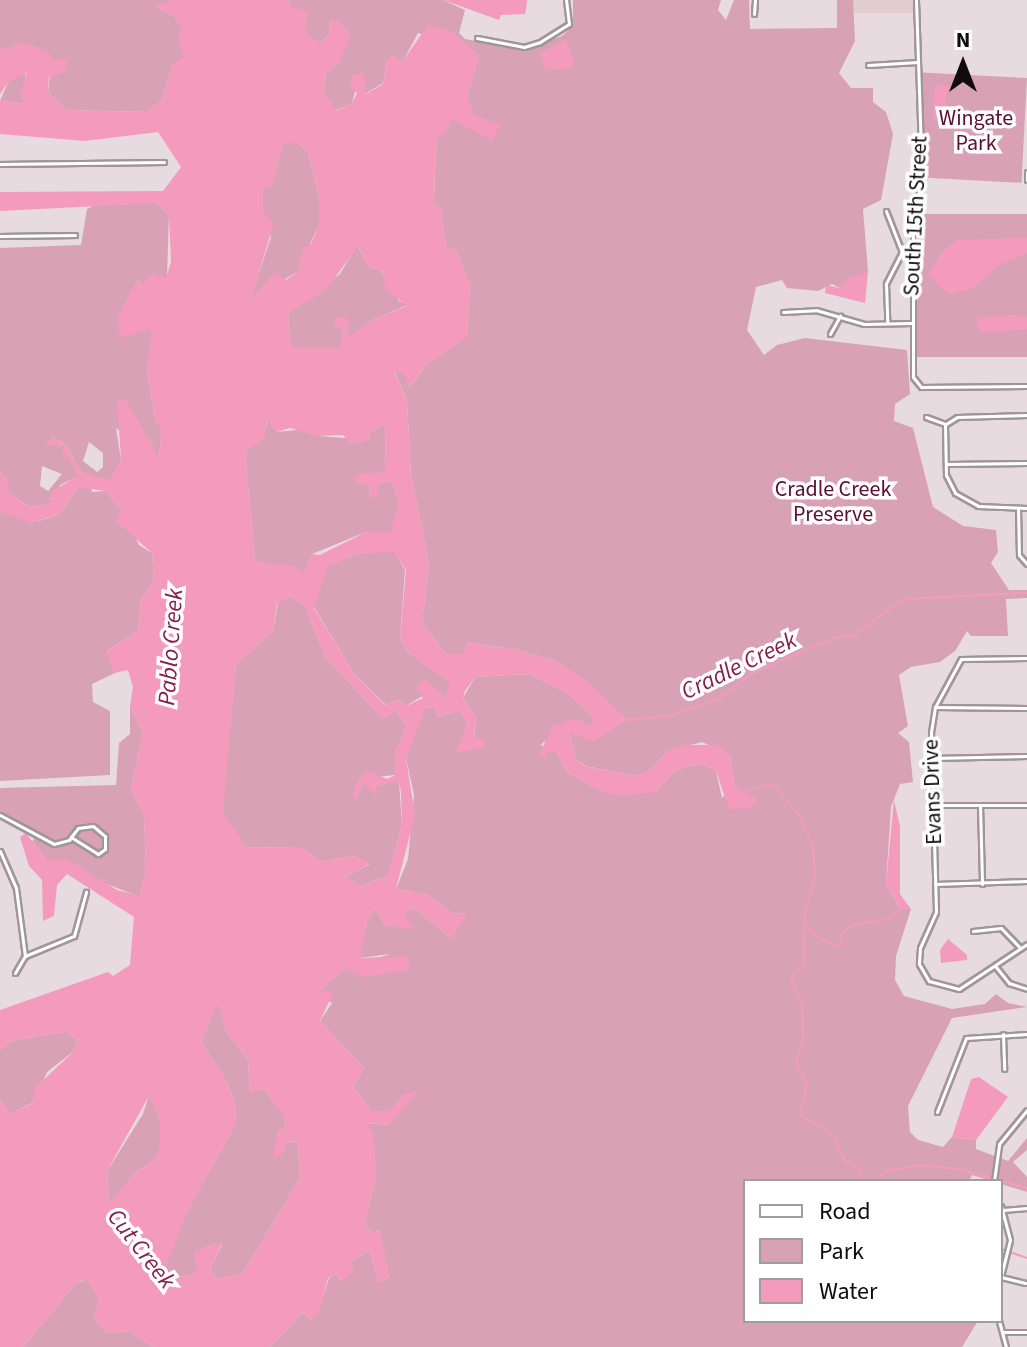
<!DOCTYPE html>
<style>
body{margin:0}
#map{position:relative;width:1027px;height:1347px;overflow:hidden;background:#e7dbdf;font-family:"Source Sans 3",sans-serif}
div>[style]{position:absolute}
.built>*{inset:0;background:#e1ccd2;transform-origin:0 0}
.green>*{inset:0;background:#d9a1b4;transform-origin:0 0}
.water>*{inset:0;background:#f49bbb}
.stream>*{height:2px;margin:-1px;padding:0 1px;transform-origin:1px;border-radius:1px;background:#f49bbb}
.roads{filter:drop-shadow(2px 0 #a09598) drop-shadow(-2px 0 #a09598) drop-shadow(0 2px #a09598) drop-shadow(0 -2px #a09598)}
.minor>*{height:3px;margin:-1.5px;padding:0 1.5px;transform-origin:1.5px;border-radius:1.5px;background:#fff}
span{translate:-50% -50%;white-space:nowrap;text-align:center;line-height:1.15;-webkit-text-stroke:7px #fff;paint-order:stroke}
.park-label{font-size:22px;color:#5b0d33}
.street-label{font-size:22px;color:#100c0d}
.water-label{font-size:24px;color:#841e4d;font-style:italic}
.legend{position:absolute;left:743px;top:1179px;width:260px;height:144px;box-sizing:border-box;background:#fff;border:2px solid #9f9e9e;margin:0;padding:10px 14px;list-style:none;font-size:24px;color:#100c0d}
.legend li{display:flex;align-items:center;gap:16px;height:40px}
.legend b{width:40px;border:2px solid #9f9e9e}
.north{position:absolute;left:923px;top:24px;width:80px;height:80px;-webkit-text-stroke:6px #fff;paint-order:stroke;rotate:0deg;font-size:22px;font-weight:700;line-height:32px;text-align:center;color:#100c0d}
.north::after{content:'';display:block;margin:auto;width:28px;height:36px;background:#100c0d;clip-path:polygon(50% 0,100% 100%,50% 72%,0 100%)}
</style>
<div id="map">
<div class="built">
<div style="left:853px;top:0;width:61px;height:13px"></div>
</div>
<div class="green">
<div style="clip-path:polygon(0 0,172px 0,156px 7px,174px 16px,182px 27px,185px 58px,173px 64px,162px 100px,147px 112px,66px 110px,48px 92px,52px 62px,0 50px)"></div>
<div style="clip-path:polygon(288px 0,443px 0,465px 10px,459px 33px,465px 39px,524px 50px,562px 36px,573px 26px,573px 0,721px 0,718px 10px,726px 20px,734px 0,749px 0,750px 29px,837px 28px,837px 0,853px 0,855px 41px,839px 73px,851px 88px,873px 88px,873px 102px,886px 112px,893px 134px,881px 200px,863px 209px,868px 272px,840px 288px,832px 284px,818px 291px,787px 288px,782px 280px,756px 287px,747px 330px,764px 355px,777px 345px,805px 338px,907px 350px,910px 394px,895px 404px,894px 421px,913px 428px,933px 507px,963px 526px,996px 530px,998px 552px,991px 563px,1009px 590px,1027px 590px,1027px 598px,1006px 599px,1008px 636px,971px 636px,967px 631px,955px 651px,940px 662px,911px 667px,899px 675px,908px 726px,898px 733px,909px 742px,913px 782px,900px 784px,891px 807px,886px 883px,899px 908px,911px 909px,896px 956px,895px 980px,904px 996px,952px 1009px,985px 1004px,996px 994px,1008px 1003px,1027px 1007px,952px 1018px,908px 1106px,910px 1132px,918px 1140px,943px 1147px,952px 1137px,976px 1140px,976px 1149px,1008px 1161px,1027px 1138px,1027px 1150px,1013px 1162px,1027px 1177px,1027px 1192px,972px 1175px,969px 1181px,745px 1181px,745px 1321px,978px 1321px,962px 1347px,270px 1347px,303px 1312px,311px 1320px,318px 1313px,329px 1278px,336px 1273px,341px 1282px,350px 1262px,370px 1250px,378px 1282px,389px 1278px,379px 1230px,373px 1233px,364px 1224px,376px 1176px,366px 1123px,389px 1125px,402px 1096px,391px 1111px,371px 1111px,353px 1087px,364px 1068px,320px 1021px,332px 1003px,317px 993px,345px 968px,391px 954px,359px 958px,367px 920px,375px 908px,385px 925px,414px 928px,403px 915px,414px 908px,451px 938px,466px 914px,452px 913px,429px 895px,396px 889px,408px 859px,414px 795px,406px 758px,418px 717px,426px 708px,435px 707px,438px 717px,460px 710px,468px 726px,456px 752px,474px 739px,476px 717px,463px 698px,475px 677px,529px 674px,567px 693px,595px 718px,592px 727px,575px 719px,540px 745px,556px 751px,567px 772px,601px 791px,656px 792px,675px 770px,702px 763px,716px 771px,722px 798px,734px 786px,730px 755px,702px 742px,667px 751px,649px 772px,634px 776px,586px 766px,576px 760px,569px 732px,627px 720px,587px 682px,556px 661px,514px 649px,468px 643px,464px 654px,446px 654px,422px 623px,429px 564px,411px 475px,407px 401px,394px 370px,405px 373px,410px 387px,425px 366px,467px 336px,470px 286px,456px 250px,446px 248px,441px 210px,434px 202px,435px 170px,437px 138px,451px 117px,473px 130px,467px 96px,479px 55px,418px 33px,402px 63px,387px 60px,383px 83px,365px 94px,356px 88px,352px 103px,335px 111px,323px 91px,326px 73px,339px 63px,343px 29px,331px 20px,329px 34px,320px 43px,309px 40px)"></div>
<div style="clip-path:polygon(26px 70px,23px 104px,0 101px,8px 82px)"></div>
<div style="left:1027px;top:78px;width:105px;height:105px;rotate:93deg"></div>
<div style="clip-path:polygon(283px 143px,297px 143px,308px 152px,319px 198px,319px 225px,297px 272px,250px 300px,271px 237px,263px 213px,263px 187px,272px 185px)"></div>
<div style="clip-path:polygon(evenodd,99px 203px,157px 203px,169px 215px,167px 278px,141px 285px,138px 280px,152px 329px,147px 372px,156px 423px,162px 426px,159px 458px,116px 428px,121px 460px,110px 481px,81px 473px,66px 444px,52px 437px,48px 444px,64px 446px,79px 476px,60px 485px,53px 503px,30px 507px,8px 493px,7px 479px,0 472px,0 248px,81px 245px,87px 209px,99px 203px,89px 442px,103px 453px,103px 467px,97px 472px,83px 461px,89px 442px,99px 203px,42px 466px,62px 474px,48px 491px,40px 486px,42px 466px)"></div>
<div style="left:1027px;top:214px;width:143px;height:113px;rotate:90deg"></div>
<div style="clip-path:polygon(357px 245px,370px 268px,379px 269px,399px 301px,408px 305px,374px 319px,348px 338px,343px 330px,342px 347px,326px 351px,291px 348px,288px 313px,340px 274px)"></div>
<div style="clip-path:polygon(268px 419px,277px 432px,306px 429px,318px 436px,368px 440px,370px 432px,385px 424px,386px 472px,369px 486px,370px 498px,378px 484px,392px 481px,399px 503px,395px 532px,366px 532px,312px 554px,303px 576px,255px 561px,245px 452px,264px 437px)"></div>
<div style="clip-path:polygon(91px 486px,92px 492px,105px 491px,122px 510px,139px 545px,152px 553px,154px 581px,141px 599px,138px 631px,107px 651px,115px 673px,92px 684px,93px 702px,110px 711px,110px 775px,0 781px,0 510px,39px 521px,60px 514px,78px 487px)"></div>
<div style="clip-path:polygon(394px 551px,405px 570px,400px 638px,408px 652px,451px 683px,447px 698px,433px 690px,407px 705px,398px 700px,386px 705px,354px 674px,314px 607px,327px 566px,358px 553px)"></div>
<div style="clip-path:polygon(291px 596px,305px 606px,325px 656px,383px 719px,395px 710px,407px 726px,395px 753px,395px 775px,359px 779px,354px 801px,364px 782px,374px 794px,376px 786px,399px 780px,402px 826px,388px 876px,360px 886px,345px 877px,370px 864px,355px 856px,320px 862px,303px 848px,246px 847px,222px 814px,236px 665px,273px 631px,278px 602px)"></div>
<div style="clip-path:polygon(130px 706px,143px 732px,131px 790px,144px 815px,146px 868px,140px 897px,46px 860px,32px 841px,39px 835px,0 812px,0 788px,116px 785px,119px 743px,130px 734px)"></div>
<div style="clip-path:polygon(218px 1001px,226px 1031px,248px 1060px,250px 1092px,264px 1089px,285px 1116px,286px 1128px,278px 1131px,274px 1157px,285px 1151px,285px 1141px,298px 1143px,300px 1178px,242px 1274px,217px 1279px,210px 1270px,222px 1244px,216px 1243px,195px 1252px,197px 1274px,169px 1279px,165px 1266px,185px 1215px,235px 1125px,236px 1109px,228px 1084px,201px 1042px)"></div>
<div style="clip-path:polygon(68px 1031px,77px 1040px,74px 1051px,47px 1072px,34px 1102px,10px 1114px,0 1100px,0 1050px,11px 1041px)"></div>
<div style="clip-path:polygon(149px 1095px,160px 1119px,161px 1145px,155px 1159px,134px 1174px,109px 1205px,107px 1171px,143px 1114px)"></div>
<div style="clip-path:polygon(87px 1279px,100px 1300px,93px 1318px,107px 1333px,130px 1331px,154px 1347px,23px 1347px,75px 1284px)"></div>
</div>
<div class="water">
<div style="clip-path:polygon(evenodd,172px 0,288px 0,292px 7px,308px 11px,305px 32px,320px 43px,329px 34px,331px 20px,339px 20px,351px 36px,339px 63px,326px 73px,323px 90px,336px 111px,352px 103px,357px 93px,350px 88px,352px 75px,364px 73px,366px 94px,383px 84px,387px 60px,394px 55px,402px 62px,428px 25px,451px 31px,479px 55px,467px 96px,474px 115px,500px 125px,492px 141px,451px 118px,448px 130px,437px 138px,435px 170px,434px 202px,441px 210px,446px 247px,456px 250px,470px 286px,467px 337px,425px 366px,409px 388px,405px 374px,394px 371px,407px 401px,411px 475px,429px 564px,422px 623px,446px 654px,464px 654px,467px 643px,514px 649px,556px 661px,587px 681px,627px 720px,593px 742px,569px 732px,576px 760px,585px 766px,634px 776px,649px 772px,667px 751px,682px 745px,718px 745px,730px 755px,734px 786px,757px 799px,751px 808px,729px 809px,716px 771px,702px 763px,675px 770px,656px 792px,618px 796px,601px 791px,567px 772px,556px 751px,547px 751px,546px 759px,539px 756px,552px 726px,575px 719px,592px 726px,595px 718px,567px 693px,529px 674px,475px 677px,465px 691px,463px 698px,476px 717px,474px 738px,485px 739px,484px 747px,455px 753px,468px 726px,460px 710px,438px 717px,435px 707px,426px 708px,406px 758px,415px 815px,396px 889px,429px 895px,452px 913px,467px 914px,451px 938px,414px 908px,404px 915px,415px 929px,385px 925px,375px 908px,367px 920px,360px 958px,409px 956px,409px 970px,363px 977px,345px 968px,319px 992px,334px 991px,320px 1021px,364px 1068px,353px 1087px,371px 1111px,391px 1111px,402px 1096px,421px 1088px,389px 1125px,367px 1123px,374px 1134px,376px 1176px,364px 1224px,373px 1233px,380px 1230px,389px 1279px,378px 1282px,370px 1250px,350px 1262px,355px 1270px,341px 1282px,336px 1273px,328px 1278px,319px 1313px,311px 1320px,303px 1312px,270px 1347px,154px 1347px,130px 1331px,107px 1333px,93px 1318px,100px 1300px,86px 1279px,75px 1284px,23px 1347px,0 1347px,0 1100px,10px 1114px,33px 1103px,35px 1088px,74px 1051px,77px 1040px,68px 1031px,11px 1041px,0 1050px,0 1010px,108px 972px,113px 976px,130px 965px,134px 917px,67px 874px,57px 885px,54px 916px,43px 921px,42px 880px,29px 866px,20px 837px,26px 833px,46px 860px,69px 860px,117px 890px,140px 896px,146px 868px,144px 816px,131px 790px,143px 732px,130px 706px,133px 687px,128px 670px,115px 673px,106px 652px,138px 631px,141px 599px,154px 581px,152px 553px,116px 521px,121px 509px,105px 491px,78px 487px,60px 514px,31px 523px,0 512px,0 472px,7px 479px,9px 493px,20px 501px,30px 507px,53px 503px,48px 498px,56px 489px,78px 476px,68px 457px,62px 456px,64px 446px,46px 444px,52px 437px,66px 444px,81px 473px,110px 480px,121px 460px,117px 397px,127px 402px,159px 457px,162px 427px,156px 423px,147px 372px,151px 329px,121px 338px,117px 318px,137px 280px,141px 285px,153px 273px,166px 278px,171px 262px,169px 215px,157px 203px,0 211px,0 192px,163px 191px,181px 167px,158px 132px,85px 141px,0 134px,0 101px,23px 104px,20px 93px,27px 73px,8px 82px,0 94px,0 50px,24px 42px,50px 53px,52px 61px,68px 58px,66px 71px,49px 77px,48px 92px,66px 110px,146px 112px,162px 100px,173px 64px,184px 57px,178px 38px,182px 27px,174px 16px,154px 6px,172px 0,283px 143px,297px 143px,308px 152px,319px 198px,319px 225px,311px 244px,303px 247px,297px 272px,286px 280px,275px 272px,251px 299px,274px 223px,263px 213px,263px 187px,272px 186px,283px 143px,172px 0,358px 246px,370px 268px,379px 269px,386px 280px,383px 287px,407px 306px,374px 319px,349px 337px,347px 318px,337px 317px,332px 324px,343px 330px,341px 347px,291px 347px,288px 313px,326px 290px,358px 246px,172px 0,267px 420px,277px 432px,290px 428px,318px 436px,343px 435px,351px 444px,368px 440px,370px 432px,385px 424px,386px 472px,356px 474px,356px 483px,369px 486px,370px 498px,378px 496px,378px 484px,392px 481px,399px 503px,391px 527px,394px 532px,366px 532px,320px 555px,312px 554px,303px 575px,296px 567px,255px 561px,245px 452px,265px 437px,267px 420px,172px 0,394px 552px,406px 570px,400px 638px,408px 652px,450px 683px,446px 698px,423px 678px,416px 688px,423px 698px,408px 705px,399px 700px,385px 705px,354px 674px,314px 608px,328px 566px,358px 553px,394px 552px,172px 0,291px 596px,305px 606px,325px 656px,383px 719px,395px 710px,407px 726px,395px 753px,395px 775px,387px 779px,366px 770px,354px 787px,354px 802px,364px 782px,374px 795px,376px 786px,399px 781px,401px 793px,402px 826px,388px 876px,360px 886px,345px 877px,371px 863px,355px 856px,320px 862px,303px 848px,246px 847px,223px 813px,236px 665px,273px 631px,277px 603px,291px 596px,172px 0,218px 1002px,226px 1031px,248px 1060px,250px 1092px,264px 1089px,285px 1116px,286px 1128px,278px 1131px,273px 1159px,285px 1151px,286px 1141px,298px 1143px,300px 1178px,242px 1274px,217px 1279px,210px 1270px,222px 1243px,216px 1243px,195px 1252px,196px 1274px,169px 1279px,166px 1266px,185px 1216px,235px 1125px,236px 1109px,228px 1084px,201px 1042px,218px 1002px,172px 0,149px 1096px,160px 1119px,160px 1145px,155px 1159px,134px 1174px,109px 1204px,107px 1171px,149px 1096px)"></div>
<div style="clip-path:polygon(443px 0,527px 0,527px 3px,525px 14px,501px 15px,499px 20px)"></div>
<div style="clip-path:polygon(566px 39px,574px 62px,572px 69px,546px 70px,540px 54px)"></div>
<div style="clip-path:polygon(935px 84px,949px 86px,945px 100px,949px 118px,941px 122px,933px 119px)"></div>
<div style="clip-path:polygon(1027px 238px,1027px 253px,1001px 264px,971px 289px,949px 294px,928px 275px,942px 252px,957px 240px)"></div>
<div style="clip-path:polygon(868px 272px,865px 303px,825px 293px,826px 285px,840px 288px,847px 279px)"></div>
<div style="clip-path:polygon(1012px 315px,1027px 317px,1027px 329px,984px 332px,977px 327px,978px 318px)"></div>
<div style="clip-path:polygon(894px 800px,900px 826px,900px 894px,911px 909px,899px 908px,886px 883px)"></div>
<div style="clip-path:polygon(948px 939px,967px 955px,967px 960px,941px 963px,940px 950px)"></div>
<div style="clip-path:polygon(979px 1077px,1008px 1097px,976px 1140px,952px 1137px,971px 1079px)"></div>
</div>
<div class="stream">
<div style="left:627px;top:720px;width:45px;rotate:-6.3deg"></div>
<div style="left:672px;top:715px;width:50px;rotate:-18.8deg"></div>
<div style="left:719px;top:699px;width:41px;rotate:-38deg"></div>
<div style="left:751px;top:674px;width:93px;rotate:-23.5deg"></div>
<div style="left:836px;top:637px;width:17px;rotate:-3deg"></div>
<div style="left:853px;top:636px;width:62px;rotate:-36.5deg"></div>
<div style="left:903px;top:599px;width:124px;rotate:-2.8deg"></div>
<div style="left:746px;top:791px;width:28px;rotate:-15deg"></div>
<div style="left:773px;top:784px;width:40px;rotate:50deg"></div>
<div style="left:799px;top:815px;width:34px;rotate:66deg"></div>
<div style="left:813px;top:846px;width:32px;rotate:86deg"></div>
<div style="left:815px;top:878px;width:34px;rotate:107deg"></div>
<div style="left:805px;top:911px;width:54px;rotate:91.1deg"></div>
<div style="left:804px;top:965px;width:19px;rotate:133deg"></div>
<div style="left:791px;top:979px;width:28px;rotate:67deg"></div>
<div style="left:802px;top:1005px;width:37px;rotate:88deg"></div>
<div style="left:803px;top:1042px;width:20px;rotate:110deg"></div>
<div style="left:796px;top:1061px;width:27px;rotate:66deg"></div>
<div style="left:807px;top:1086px;width:29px;rotate:106deg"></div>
<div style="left:799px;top:1114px;width:40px;rotate:32deg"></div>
<div style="left:833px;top:1135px;width:29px;rotate:65deg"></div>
<div style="left:845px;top:1161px;width:17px;rotate:28deg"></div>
<div style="left:860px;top:1169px;width:12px;rotate:76deg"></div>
<div style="left:807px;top:926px;width:20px;rotate:45deg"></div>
<div style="left:821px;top:940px;width:21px;rotate:17deg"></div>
<div style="left:841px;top:946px;width:12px;rotate:-90deg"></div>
<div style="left:841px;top:934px;width:14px;rotate:-39deg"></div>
<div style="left:852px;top:925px;width:33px;rotate:-9deg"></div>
<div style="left:885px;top:920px;width:20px;rotate:-33deg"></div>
<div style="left:876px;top:1181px;width:14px;rotate:-45deg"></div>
<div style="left:886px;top:1171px;width:34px;rotate:-10deg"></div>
<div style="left:919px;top:1165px;width:40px;rotate:5.7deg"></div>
<div style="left:959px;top:1169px;width:71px;rotate:15.6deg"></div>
<div style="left:1001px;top:1249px;width:28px;rotate:19deg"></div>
</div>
<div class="roads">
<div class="minor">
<div style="left:916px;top:0;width:181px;rotate:88.1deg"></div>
<div style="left:922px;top:181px;width:35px;rotate:105deg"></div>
<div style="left:913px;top:215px;width:162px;rotate:90deg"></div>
<div style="left:913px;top:377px;width:13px;rotate:51deg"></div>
<div style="left:921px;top:387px;width:106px;rotate:-0.5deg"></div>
<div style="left:754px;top:14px;width:14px;rotate:-86deg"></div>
<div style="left:477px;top:38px;width:48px;rotate:10.8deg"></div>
<div style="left:524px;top:47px;width:17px;rotate:-17deg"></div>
<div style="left:540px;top:42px;width:34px;rotate:-32deg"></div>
<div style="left:569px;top:24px;width:24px;rotate:-97deg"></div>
<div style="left:868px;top:65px;width:50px;rotate:-3.4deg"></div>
<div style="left:0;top:164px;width:164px;rotate:-0.7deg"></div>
<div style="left:1027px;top:172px;width:8px;rotate:90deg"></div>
<div style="left:886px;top:211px;width:44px;rotate:68.7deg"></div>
<div style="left:902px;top:252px;width:36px;rotate:117deg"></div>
<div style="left:886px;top:284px;width:38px;rotate:88deg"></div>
<div style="left:0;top:236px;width:75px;rotate:-0.8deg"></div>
<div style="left:783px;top:312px;width:33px;rotate:-3deg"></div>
<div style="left:816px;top:310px;width:50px;rotate:16.3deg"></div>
<div style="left:864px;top:324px;width:48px;rotate:-1.2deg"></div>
<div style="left:830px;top:334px;width:21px;rotate:-61deg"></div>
<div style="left:926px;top:417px;width:20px;rotate:20deg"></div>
<div style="left:945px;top:424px;width:51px;rotate:88.9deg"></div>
<div style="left:946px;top:475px;width:20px;rotate:63deg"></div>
<div style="left:955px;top:493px;width:26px;rotate:29deg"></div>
<div style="left:978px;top:506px;width:49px;rotate:2.3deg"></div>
<div style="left:946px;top:424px;width:13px;rotate:-32deg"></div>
<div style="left:957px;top:417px;width:70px;rotate:-1.6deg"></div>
<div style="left:947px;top:464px;width:80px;rotate:-0.7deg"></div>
<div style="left:1018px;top:508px;width:47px;rotate:88.8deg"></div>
<div style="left:1019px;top:555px;width:12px;rotate:48deg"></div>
<div style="left:1027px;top:658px;width:66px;rotate:179.1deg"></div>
<div style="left:961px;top:659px;width:55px;rotate:118.4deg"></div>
<div style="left:935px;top:707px;width:25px;rotate:99deg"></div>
<div style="left:931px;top:732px;width:180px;rotate:88.4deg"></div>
<div style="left:936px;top:912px;width:39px;rotate:114deg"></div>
<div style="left:920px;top:948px;width:16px;rotate:94deg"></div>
<div style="left:919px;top:964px;width:20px;rotate:60deg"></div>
<div style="left:929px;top:981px;width:31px;rotate:15deg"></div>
<div style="left:959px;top:989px;width:82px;rotate:-33.5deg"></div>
<div style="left:935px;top:707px;width:92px;rotate:0.6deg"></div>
<div style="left:932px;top:758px;width:95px;rotate:-1.2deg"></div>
<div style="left:935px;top:805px;width:92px"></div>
<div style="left:980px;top:805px;width:79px;rotate:88.5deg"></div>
<div style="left:0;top:815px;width:61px;rotate:28.2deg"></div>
<div style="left:54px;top:844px;width:16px;rotate:-15deg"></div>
<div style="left:69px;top:840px;width:4px;rotate:-56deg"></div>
<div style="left:71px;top:837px;width:11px;rotate:-52deg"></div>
<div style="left:78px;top:828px;width:15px;rotate:-8deg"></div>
<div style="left:93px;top:826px;width:16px;rotate:40deg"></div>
<div style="left:105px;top:836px;width:13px;rotate:90deg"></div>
<div style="left:105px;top:849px;width:9px;rotate:144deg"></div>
<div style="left:98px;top:854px;width:32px;rotate:-148deg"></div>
<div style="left:0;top:851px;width:40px;rotate:66.6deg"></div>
<div style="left:16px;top:888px;width:69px;rotate:82.5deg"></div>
<div style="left:935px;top:884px;width:92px;rotate:-1.9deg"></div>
<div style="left:973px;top:931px;width:28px;rotate:-6deg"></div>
<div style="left:1001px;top:928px;width:28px;rotate:46deg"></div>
<div style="left:25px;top:956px;width:53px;rotate:-22.2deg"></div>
<div style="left:74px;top:936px;width:46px;rotate:-74.7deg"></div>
<div style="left:996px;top:967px;width:21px;rotate:51deg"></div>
<div style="left:1009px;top:983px;width:19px;rotate:18deg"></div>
<div style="left:15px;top:973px;width:20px;rotate:-60deg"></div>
<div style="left:1003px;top:1034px;width:35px;rotate:88deg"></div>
<div style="left:937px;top:1112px;width:79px;rotate:-68.6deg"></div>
<div style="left:966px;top:1038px;width:61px;rotate:-3.8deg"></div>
<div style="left:994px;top:1181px;width:37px;rotate:-82deg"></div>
<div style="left:999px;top:1144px;width:44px;rotate:-50.5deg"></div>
<div style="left:1001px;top:1206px;width:35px;rotate:75deg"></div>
<div style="left:1010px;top:1240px;width:36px;rotate:104deg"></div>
<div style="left:1003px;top:1210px;width:24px;rotate:-5deg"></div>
<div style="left:1001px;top:1277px;width:25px;rotate:14deg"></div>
<div style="left:999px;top:1321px;width:27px;rotate:75deg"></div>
<div style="left:1004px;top:1332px;width:23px"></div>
</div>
</div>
<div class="park-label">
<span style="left:976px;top:131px">Wingate<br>Park</span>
<span style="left:833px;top:502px">Cradle Creek<br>Preserve</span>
</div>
<div class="street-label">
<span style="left:916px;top:216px;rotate:-87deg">South 15th Street</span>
<span style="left:933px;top:792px;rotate:-92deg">Evans Drive</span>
</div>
<div class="water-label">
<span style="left:171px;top:647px;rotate:-86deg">Pablo Creek</span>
<span style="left:739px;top:666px;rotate:-26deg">Cradle Creek</span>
<span style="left:141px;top:1249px;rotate:52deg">Cut Creek</span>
</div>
<ul class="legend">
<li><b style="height:10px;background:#fff"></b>Road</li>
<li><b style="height:22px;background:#d9a1b4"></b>Park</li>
<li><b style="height:22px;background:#f49bbb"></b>Water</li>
</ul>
<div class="north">N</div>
</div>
